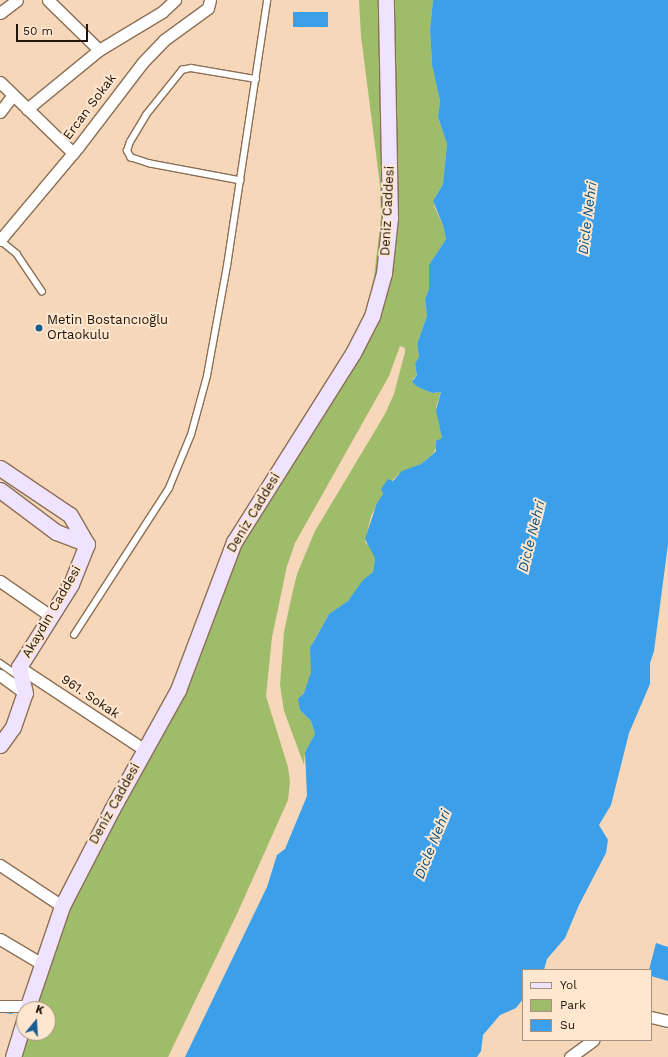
<!DOCTYPE html>
<meta charset="utf-8">
<style>
body{margin:0}
#map{position:relative;width:668px;height:1057px;overflow:hidden;background:#f6d7ba;font-family:"Work Sans",sans-serif}
div>[style]{position:absolute}
.green>*{inset:0;background:#9ebc69}
.water>*{inset:0;background:#3c9fea;transform-origin:0 0}
.stream>*{height:3px;margin:-1.5px;padding:0 1.5px;transform-origin:1.5px;border-radius:1.5px;background:#3c9fea}
.roads{filter:drop-shadow(1px 0 #8b6f55) drop-shadow(-1px 0 #8b6f55) drop-shadow(0 1px #8b6f55) drop-shadow(0 -1px #8b6f55)}
.lane>*{height:5.5px;margin:-2.75px;padding:0 2.75px;transform-origin:2.75px;border-radius:2.75px;background:#fff}
.street>*{height:11px;margin:-5.5px;padding:0 5.5px;transform-origin:5.5px;border-radius:5.5px;background:#fff}
.secondary>*{height:15px;margin:-7.5px;padding:0 7.5px;transform-origin:7.5px;border-radius:7.5px;background:#f0e3ff}
.dots>*{width:11px;height:11px;translate:-50% -50%;box-sizing:border-box;border:2px solid #ffe6cf;border-radius:50%}
span{translate:-50% -50%;white-space:nowrap;text-align:center;line-height:1.15;-webkit-text-stroke:4px #ffe6cf;paint-order:stroke}
.street-label{font-size:13px;color:#1f150a}
.poi-label{font-size:13px;color:#1f150a}
.left{translate:0 -50%;text-align:left}
.water-label{font-size:14px;color:#065182;font-style:italic}
.legend{position:absolute;left:522px;top:969px;width:130px;height:72px;box-sizing:border-box;background:#ffe6cf;border:1px solid #a59280;margin:0;padding:5px 7px;list-style:none;font-size:12px;color:#1f150a}
.legend li{display:flex;align-items:center;gap:8px;height:20px}
.legend b{width:20px;border:1px solid #a59280}
.north{position:absolute;left:16px;top:1001px;width:40px;height:40px;box-sizing:border-box;background:#ffe6cf;border:1px solid #a59280;border-radius:50%;rotate:18deg;font-size:11px;font-weight:700;line-height:16px;text-align:center;color:#1f150a}
.north::after{content:'';display:block;margin:auto;width:14px;height:18px;background:#155e92;clip-path:polygon(50% 0,100% 100%,50% 72%,0 100%)}
.scale{position:absolute;left:16px;top:24px;width:72px;height:18px;box-sizing:border-box;border:2px solid #1f150a;border-top:0;padding-left:5px;font-size:12px;line-height:14px;white-space:nowrap;color:#1f150a;-webkit-text-stroke:3px #ffe6cf;paint-order:stroke}
</style>
<div id="map">
<div class="green">
<div style="clip-path:polygon(359px 0,433px 0,430px 29px,432px 65px,440px 101px,438px 117px,447px 144px,443px 184px,435px 197px,434px 206px,443px 225px,446px 239px,429px 265px,429px 289px,425px 299px,427px 316px,417px 344px,419px 356px,415px 364px,417px 375px,413px 379px,418px 387px,432px 393px,441px 392px,436px 407px,442px 438px,432px 455px,421px 464px,399px 474px,382px 490px,383px 494px,371px 516px,365px 542px,371px 548px,375px 558px,373px 572px,348px 601px,329px 614px,312px 644px,311px 672px,307px 689px,301px 696px,300px 710px,311px 721px,315px 734px,305px 752px,304px 765px,284px 711px,280px 685px,284px 632px,291px 599px,297px 574px,315px 531px,385px 414px,394px 394px,405px 352px,405px 348px,400px 346px,389px 376px,295px 543px,287px 566px,272px 637px,266px 696px,288px 767px,290px 782px,288px 800px,237px 914px,168px 1057px,13px 1057px,24px 1033px,48px 1033px,48px 1009px,27px 1009px,50px 940px,145px 750px,224px 565px,364px 318px,374px 277px,381px 218px,380px 185px,361px 36px)"></div>
</div>
<div class="water">
<div style="clip-path:polygon(433px 0,668px 0,668px 544px,654px 651px,650px 663px,650px 684px,629px 733px,611px 805px,599px 825px,608px 840px,606px 853px,579px 905px,565px 938px,547px 959px,544px 970px,523px 970px,523px 999px,516px 1008px,500px 1015px,483px 1035px,481px 1051px,477px 1057px,185px 1057px,267px 887px,277px 855px,285px 849px,307px 796px,305px 752px,315px 734px,311px 721px,300px 710px,298px 699px,304px 693px,311px 672px,310px 648px,329px 614px,348px 601px,363px 580px,373px 572px,375px 558px,365px 539px,377px 503px,383px 494px,381px 489px,388px 479px,393px 481px,402px 471px,421px 464px,432px 455px,436px 451px,436px 441px,442px 438px,436px 410px,441px 392px,432px 393px,418px 387px,412px 382px,417px 375px,415px 364px,419px 356px,417px 344px,427px 316px,425px 299px,429px 289px,429px 265px,446px 239px,443px 225px,433px 201px,443px 184px,447px 144px,438px 117px,440px 101px,432px 65px,430px 29px)"></div>
<div style="left:293px;top:12px;width:35px;height:15px"></div>
<div style="clip-path:polygon(656px 943px,668px 947px,668px 981px,651px 976px,651px 970px,649px 970px)"></div>
</div>
<div class="stream">
<div style="left:4px;top:1011px;width:7px;rotate:8deg"></div>
</div>
<div class="roads">
<div class="lane">
<div style="left:241px;top:181px;width:93px;rotate:-169.4deg"></div>
<div style="left:150px;top:164px;width:20px;rotate:-162deg"></div>
<div style="left:131px;top:158px;width:8px;rotate:-120deg"></div>
<div style="left:127px;top:151px;width:9px;rotate:-72deg"></div>
<div style="left:130px;top:142px;width:31px;rotate:-59deg"></div>
<div style="left:146px;top:115px;width:58px;rotate:-51.3deg"></div>
<div style="left:182px;top:70px;width:9px;rotate:-13deg"></div>
<div style="left:191px;top:68px;width:66px;rotate:9.6deg"></div>
<div style="left:0;top:240px;width:22px;rotate:39deg"></div>
<div style="left:17px;top:254px;width:45px;rotate:56deg"></div>
<div style="left:74px;top:635px;width:175px;rotate:-57.1deg"></div>
<div style="left:169px;top:488px;width:57px;rotate:-67.5deg"></div>
<div style="left:191px;top:435px;width:61px;rotate:-74.8deg"></div>
<div style="left:207px;top:376px;width:112px;rotate:-79.7deg"></div>
<div style="left:227px;top:266px;width:269px;rotate:-81.4deg"></div>
<div style="left:0;top:663px;width:21px;rotate:35deg"></div>
</div>
<div class="street">
<div style="left:48px;top:0;width:71px;rotate:44.4deg"></div>
<div style="left:0;top:13px;width:21px;rotate:-37deg"></div>
<div style="left:0;top:82px;width:102px;rotate:44.2deg"></div>
<div style="left:27px;top:109px;width:93px;rotate:-39.3deg"></div>
<div style="left:99px;top:50px;width:74px;rotate:-31.1deg"></div>
<div style="left:162px;top:12px;width:18px;rotate:-43deg"></div>
<div style="left:0;top:112px;width:21px;rotate:-53deg"></div>
<div style="left:0;top:240px;width:121px;rotate:-50deg"></div>
<div style="left:78px;top:147px;width:107px;rotate:-52.6deg"></div>
<div style="left:143px;top:62px;width:30px;rotate:-46deg"></div>
<div style="left:164px;top:40px;width:54px;rotate:-36deg"></div>
<div style="left:208px;top:8px;width:8px;rotate:-76deg"></div>
<div style="left:0;top:581px;width:63px;rotate:34.7deg"></div>
<div style="left:19px;top:667px;width:151px;rotate:33.4deg"></div>
<div style="left:0;top:675px;width:31px;rotate:36deg"></div>
<div style="left:0;top:865px;width:74px;rotate:33.5deg"></div>
<div style="left:0;top:939px;width:49px;rotate:30.8deg"></div>
<div style="left:0;top:1006px;width:28px"></div>
<div style="left:651px;top:1017px;width:17px;rotate:13deg"></div>
<div style="left:570px;top:1057px;width:29px;rotate:-36deg"></div>
</div>
<div class="secondary">
<div style="left:0;top:468px;width:84px;rotate:33.9deg"></div>
<div style="left:70px;top:515px;width:34px;rotate:60deg"></div>
<div style="left:0;top:490px;width:70px;rotate:36.9deg"></div>
<div style="left:56px;top:532px;width:33px;rotate:21deg"></div>
<div style="left:0;top:745px;width:22px;rotate:-54deg"></div>
<div style="left:13px;top:727px;width:36px;rotate:-71deg"></div>
<div style="left:25px;top:693px;width:27px;rotate:-103deg"></div>
<div style="left:19px;top:667px;width:98px;rotate:-57.9deg"></div>
<div style="left:71px;top:584px;width:43px;rotate:-68.2deg"></div>
<div style="left:27px;top:1009px;width:109px;rotate:-71.2deg"></div>
<div style="left:62px;top:906px;width:109px;rotate:-62.7deg"></div>
<div style="left:112px;top:809px;width:136px;rotate:-61deg"></div>
<div style="left:178px;top:690px;width:158px;rotate:-69.3deg"></div>
<div style="left:234px;top:542px;width:223px;rotate:-57.8deg"></div>
<div style="left:353px;top:353px;width:42px;rotate:-62.8deg"></div>
<div style="left:372px;top:316px;width:45px;rotate:-74.4deg"></div>
<div style="left:384px;top:273px;width:55px;rotate:-83.8deg"></div>
<div style="left:390px;top:218px;width:218px;rotate:-91.1deg"></div>
<div style="left:13px;top:1057px;width:39px;rotate:-73deg"></div>
</div>
</div>
<div class="dots">
<div style="left:39px;top:328px;background:#155e92"></div>
</div>
<div class="street-label">
<span style="left:90px;top:107px;rotate:-53deg">Ercan Sokak</span>
<span style="left:388px;top:211px;rotate:-87deg">Deniz Caddesi</span>
<span style="left:254px;top:513px;rotate:-59deg">Deniz Caddesi</span>
<span style="left:52px;top:612px;rotate:-60deg">Akaydın Caddesi</span>
<span style="left:90px;top:697px;rotate:34deg">961. Sokak</span>
<span style="left:115px;top:804px;rotate:-61deg">Deniz Caddesi</span>
</div>
<div class="poi-label">
<span class="left" style="left:47px;top:328px">Metin Bostancıoğlu<br>Ortaokulu</span>
</div>
<div class="water-label">
<span style="left:587px;top:218px;rotate:-83deg">Dicle Nehri</span>
<span style="left:531px;top:536px;rotate:-76deg">Dicle Nehri</span>
<span style="left:432px;top:844px;rotate:-68deg">Dicle Nehri</span>
</div>
<ul class="legend">
<li><b style="height:5px;background:#f0e3ff"></b>Yol</li>
<li><b style="height:11px;background:#9ebc69"></b>Park</li>
<li><b style="height:11px;background:#3c9fea"></b>Su</li>
</ul>
<div class="north">K</div>
<div class="scale">50 m</div>
</div>
